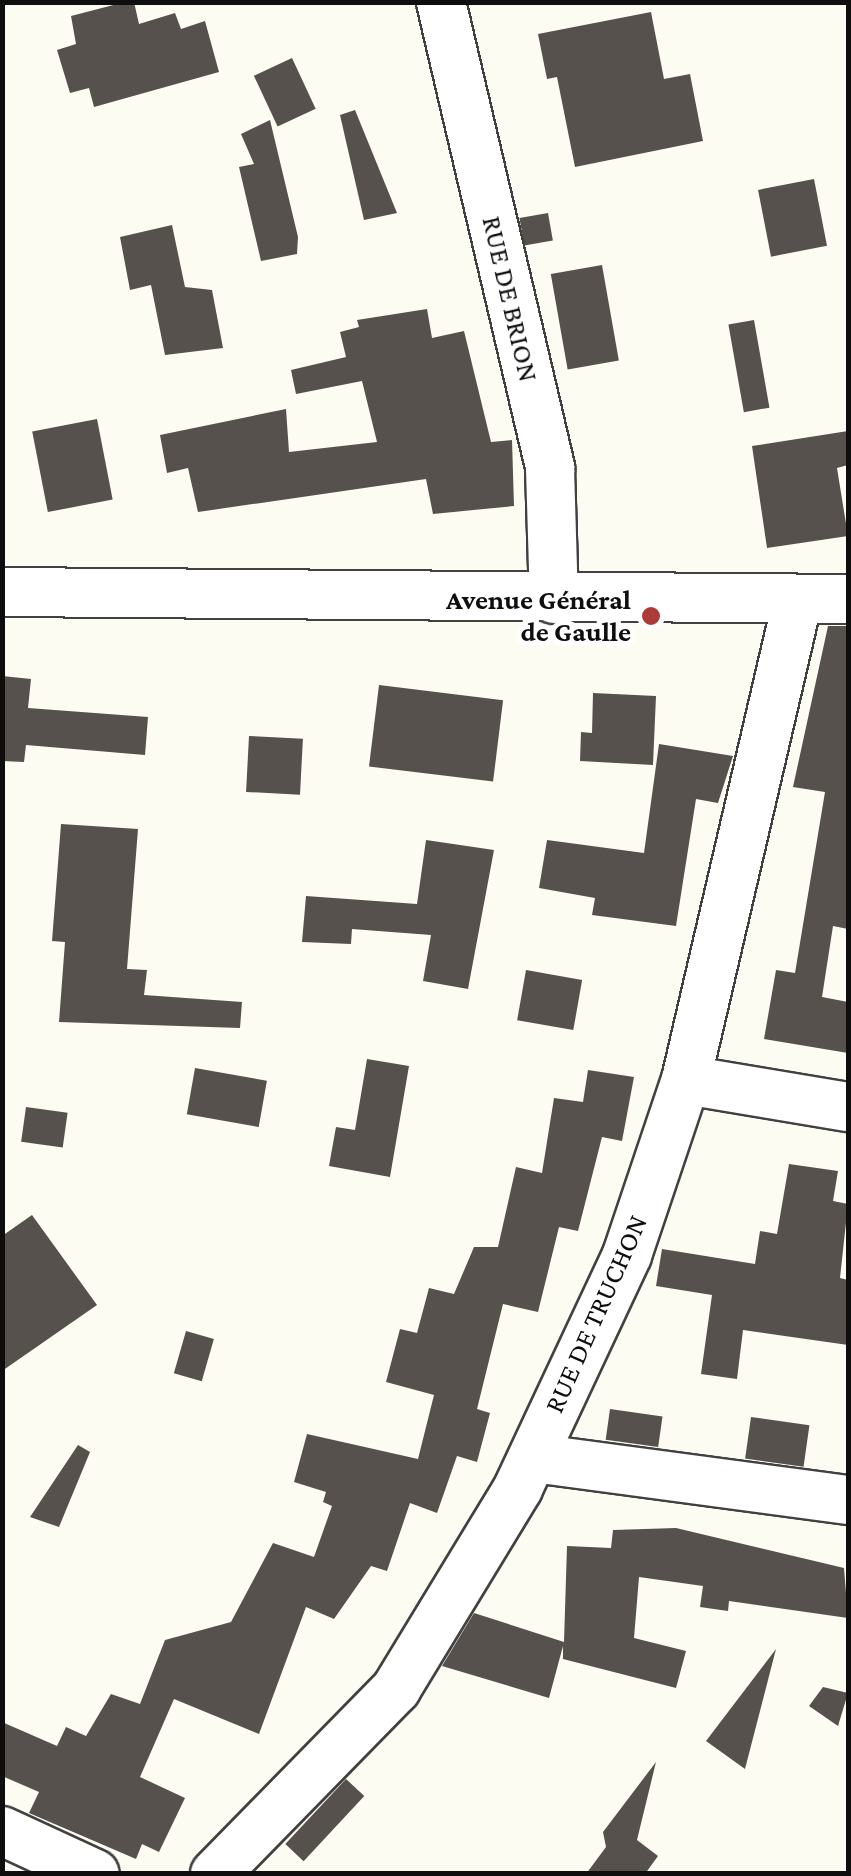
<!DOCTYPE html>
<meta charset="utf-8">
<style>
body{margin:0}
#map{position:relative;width:851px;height:1876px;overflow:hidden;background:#fdfcf2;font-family:"Crimson Pro",serif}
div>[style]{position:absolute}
.building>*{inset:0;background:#56514c;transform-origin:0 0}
.roads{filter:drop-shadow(2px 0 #414141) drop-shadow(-2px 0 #414141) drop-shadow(0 2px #414141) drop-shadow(0 -2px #414141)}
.minor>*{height:48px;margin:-24px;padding:0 24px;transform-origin:24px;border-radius:24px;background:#fff}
.dots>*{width:28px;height:28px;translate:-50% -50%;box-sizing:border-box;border:5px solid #fff;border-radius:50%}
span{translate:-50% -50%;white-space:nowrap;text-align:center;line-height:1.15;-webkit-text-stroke:10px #fff;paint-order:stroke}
.street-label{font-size:28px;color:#0e0e0e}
.poi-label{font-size:28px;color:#0e0e0e;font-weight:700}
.right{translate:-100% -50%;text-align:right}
.frame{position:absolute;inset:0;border:5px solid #0e0e0e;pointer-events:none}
</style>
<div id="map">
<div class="building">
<div style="clip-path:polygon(125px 2px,134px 2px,139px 24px,175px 13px,181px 29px,205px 21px,219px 72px,94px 107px,89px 88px,70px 93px,57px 50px,76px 44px,71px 16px)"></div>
<div style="clip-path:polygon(651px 12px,664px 79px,690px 74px,703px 141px,575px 167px,557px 77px,547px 79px,538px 34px)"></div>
<div style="left:292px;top:58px;width:56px;height:42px;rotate:65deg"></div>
<div style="clip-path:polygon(355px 110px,397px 213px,364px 220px,340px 115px)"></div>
<div style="clip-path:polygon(270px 120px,298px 237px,297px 254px,261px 261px,239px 167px,254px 164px,241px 134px)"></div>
<div style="left:814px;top:179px;width:68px;height:57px;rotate:79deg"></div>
<div style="left:548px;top:213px;width:28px;height:29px;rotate:80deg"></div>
<div style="clip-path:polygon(172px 225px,185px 287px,212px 290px,223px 348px,165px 355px,151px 285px,130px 290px,120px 237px)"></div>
<div style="left:602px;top:265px;width:97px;height:52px;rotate:80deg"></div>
<div style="clip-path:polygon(427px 309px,432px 338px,464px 331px,491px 442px,512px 440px,514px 506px,433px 514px,426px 479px,198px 512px,188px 468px,167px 473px,160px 435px,286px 409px,289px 452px,377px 442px,362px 381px,296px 394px,291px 370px,346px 357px,340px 332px,359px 327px,357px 320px)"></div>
<div style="left:754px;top:320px;width:89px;height:26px;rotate:80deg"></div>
<div style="left:97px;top:419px;width:82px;height:66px;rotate:79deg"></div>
<div style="clip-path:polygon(848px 431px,848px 465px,837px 468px,848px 536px,767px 548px,752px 446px)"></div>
<div style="clip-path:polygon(828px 626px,848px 626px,848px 929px,833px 926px,822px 997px,848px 1002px,848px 1053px,764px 1039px,776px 970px,795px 973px,825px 792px,793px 787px)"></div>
<div style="clip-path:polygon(2px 676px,31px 679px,28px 708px,148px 717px,145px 755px,26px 745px,24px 762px,2px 761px)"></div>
<div style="left:379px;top:685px;width:125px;height:82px;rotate:7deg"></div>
<div style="clip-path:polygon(593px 693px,656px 696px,653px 765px,580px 761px,581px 732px,592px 733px)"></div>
<div style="left:249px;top:736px;width:54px;height:56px;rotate:3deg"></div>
<div style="clip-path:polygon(659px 744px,733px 756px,718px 803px,696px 799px,676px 926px,592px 915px,595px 898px,539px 888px,547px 840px,644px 853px)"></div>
<div style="clip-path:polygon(61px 824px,138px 829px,127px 969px,147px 970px,144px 995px,242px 1002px,240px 1028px,59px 1022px,65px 942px,52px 941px)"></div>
<div style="clip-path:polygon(426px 840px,494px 850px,468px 989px,423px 981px,431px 935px,352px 929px,351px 944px,302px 942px,306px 896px,417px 904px)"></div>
<div style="left:526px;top:970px;width:57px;height:51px;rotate:10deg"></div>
<div style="clip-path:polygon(367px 1059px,409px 1066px,390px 1177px,329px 1166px,336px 1127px,355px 1130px)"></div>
<div style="left:195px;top:1068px;width:73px;height:47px;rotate:10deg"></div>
<div style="clip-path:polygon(588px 1070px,634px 1077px,622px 1141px,602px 1137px,578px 1231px,559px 1227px,538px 1312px,503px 1304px,477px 1409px,490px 1413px,477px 1462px,457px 1456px,437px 1513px,410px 1503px,387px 1571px,371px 1566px,334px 1619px,306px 1607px,259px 1734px,174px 1699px,140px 1777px,185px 1798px,159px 1852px,142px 1844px,136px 1859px,29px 1813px,39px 1792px,2px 1776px,2px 1722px,57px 1746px,66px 1727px,86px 1736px,111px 1694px,140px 1704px,165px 1640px,231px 1622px,273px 1543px,314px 1557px,332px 1506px,323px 1502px,326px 1492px,294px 1482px,307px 1434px,418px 1459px,434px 1395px,386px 1382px,400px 1329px,417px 1333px,429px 1288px,454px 1294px,474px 1247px,498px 1247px,516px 1167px,542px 1173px,554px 1098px,583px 1102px)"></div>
<div style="left:26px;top:1107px;width:42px;height:35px;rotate:8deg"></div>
<div style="clip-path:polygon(789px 1164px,838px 1171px,833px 1201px,848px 1204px,840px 1278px,848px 1280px,848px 1345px,743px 1330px,737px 1379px,701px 1374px,712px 1295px,656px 1286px,662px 1249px,755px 1264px,760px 1231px,777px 1234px)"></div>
<div style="clip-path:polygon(32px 1215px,97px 1305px,2px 1371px,2px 1236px)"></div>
<div style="left:186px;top:1331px;width:29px;height:44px;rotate:16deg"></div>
<div style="left:610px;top:1409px;width:53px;height:31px;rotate:8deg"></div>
<div style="left:751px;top:1417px;width:59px;height:42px;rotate:8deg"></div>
<div style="clip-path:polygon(78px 1445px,90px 1452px,59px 1527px,30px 1517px)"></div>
<div style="clip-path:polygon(676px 1528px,844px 1568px,848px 1618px,729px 1601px,728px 1611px,700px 1607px,703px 1586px,639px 1577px,634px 1638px,686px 1651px,676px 1688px,563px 1659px,563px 1646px,549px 1698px,442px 1666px,474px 1613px,564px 1642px,567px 1546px,611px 1548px,613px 1530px)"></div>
<div style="clip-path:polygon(776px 1649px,745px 1769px,706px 1741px)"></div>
<div style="clip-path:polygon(823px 1687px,848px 1693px,838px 1726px,809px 1706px)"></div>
<div style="clip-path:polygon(656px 1762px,637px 1840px,658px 1856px,645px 1874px,586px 1874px,606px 1847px,603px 1832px)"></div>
<div style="left:346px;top:1779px;width:25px;height:89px;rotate:43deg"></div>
</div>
<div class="roads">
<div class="minor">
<div style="left:441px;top:2px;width:479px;rotate:76.8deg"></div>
<div style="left:550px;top:468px;width:131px;rotate:88.3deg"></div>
<div style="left:2px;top:592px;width:846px;rotate:0.47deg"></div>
<div style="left:686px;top:1080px;width:164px;rotate:9.5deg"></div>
<div style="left:533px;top:1458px;width:318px;rotate:7.6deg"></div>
<div style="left:2px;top:1831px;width:102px;rotate:24.8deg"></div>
<div style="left:215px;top:1874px;width:259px;rotate:-45.6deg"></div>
<div style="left:396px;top:1689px;width:235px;rotate:-58.7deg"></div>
<div style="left:518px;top:1488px;width:257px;rotate:-64.9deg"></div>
<div style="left:627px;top:1255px;width:185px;rotate:-71.4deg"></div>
<div style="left:686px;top:1080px;width:493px;rotate:-76.9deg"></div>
</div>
</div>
<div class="dots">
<div style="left:651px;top:616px;background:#ad3b38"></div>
</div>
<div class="street-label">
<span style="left:510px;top:299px;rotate:77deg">RUE DE BRION</span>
<span style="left:596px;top:1314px;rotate:-66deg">RUE DE TRUCHON</span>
</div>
<div class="poi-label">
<span class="right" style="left:631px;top:616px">Avenue Général<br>de Gaulle</span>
</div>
<div class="frame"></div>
</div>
